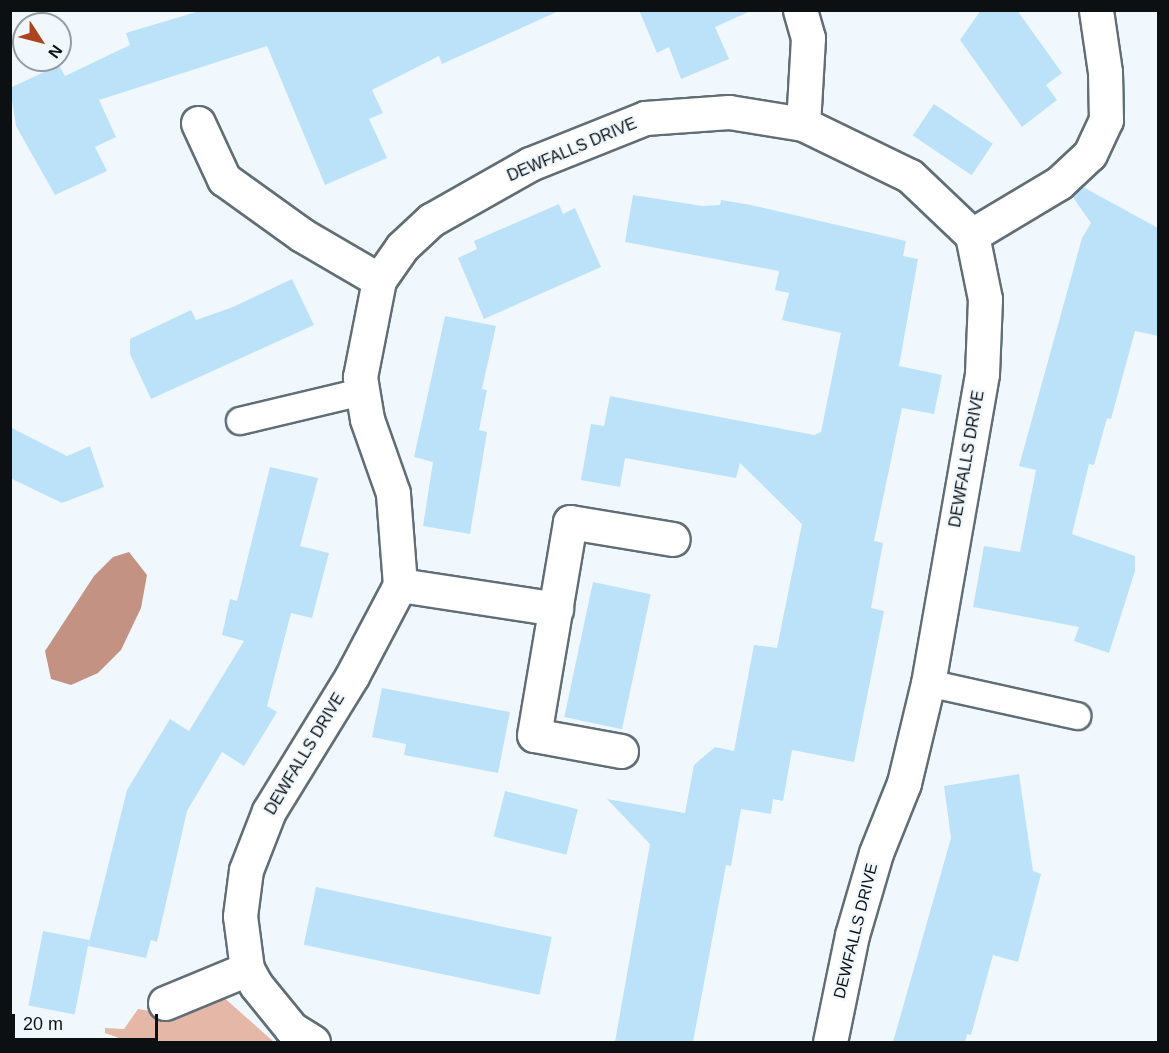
<!DOCTYPE html>
<style>
body{margin:0}
#map{position:relative;width:1169px;height:1053px;overflow:hidden;background:#f0f8fe;font-family:Arial,sans-serif}
div>[style]{position:absolute}
.green>*{inset:0;background:#e5b7a7}
.water>*{inset:0;background:#c39282}
.building>*{inset:0;background:#bce2fa;transform-origin:0 0}
.roads{filter:drop-shadow(2px 0 #616e76) drop-shadow(-2px 0 #616e76) drop-shadow(0 2px #616e76) drop-shadow(0 -2px #616e76)}
.lane>*{height:26px;margin:-13px;padding:0 13px;transform-origin:13px;border-radius:13px;background:#fff}
.street>*{height:33px;margin:-16.5px;padding:0 16.5px;transform-origin:16.5px;border-radius:16.5px;background:#fff}
span{translate:-50% -50%;white-space:nowrap;text-align:center;line-height:1.15;-webkit-text-stroke:4.5px #f0f8fe;paint-order:stroke}
.street-label{font-size:16px;color:#0c1013}
.frame{position:absolute;inset:0;border:12px solid #0c1013;pointer-events:none}
.north{position:absolute;left:12px;top:12px;width:60px;height:60px;box-sizing:border-box;background:#f0f8fe;border:2px solid #959ba0;border-radius:50%;rotate:126deg;font-size:16px;font-weight:700;line-height:24px;text-align:center;color:#0c1013}
.north::after{content:'';display:block;margin:auto;width:21px;height:27px;background:#ac451f;clip-path:polygon(50% 0,100% 100%,50% 72%,0 100%)}
.scale{position:absolute;left:12px;top:1014px;width:146px;height:27px;box-sizing:border-box;border:3px solid #0c1013;border-top:0;padding-left:8px;font-size:18px;line-height:21px;white-space:nowrap;color:#0c1013;-webkit-text-stroke:4px #f0f8fe;paint-order:stroke}
</style>
<div id="map">
<div class="green">
<div style="clip-path:polygon(221px 995px,274px 1042px,130px 1042px,105px 1033px,105px 1028px,124px 1029px,138px 1009px,157px 1012px)"></div>
</div>
<div class="water">
<div style="clip-path:polygon(129px 552px,147px 575px,141px 608px,121px 650px,98px 673px,71px 685px,51px 679px,45px 651px,94px 576px,113px 557px)"></div>
</div>
<div class="building">
<div style="clip-path:polygon(203px 10px,561px 10px,442px 64px,439px 56px,372px 90px,383px 113px,369px 119px,387px 158px,325px 185px,267px 46px,99px 100px,116px 137px,95px 147px,107px 171px,55px 195px,16px 126px,10px 88px,59px 65px,65px 76px,130px 45px,126px 33px)"></div>
<div style="clip-path:polygon(639px 10px,753px 10px,715px 27px,729px 59px,681px 79px,669px 47px,657px 53px)"></div>
<div style="clip-path:polygon(981px 10px,1017px 10px,1062px 73px,1046px 85px,1057px 100px,1022px 127px,960px 40px)"></div>
<div style="left:934px;top:104px;width:71px;height:38px;rotate:34deg"></div>
<div style="clip-path:polygon(1083px 187px,1158px 228px,1158px 336px,1135px 331px,1111px 419px,1107px 418px,1094px 465px,1089px 464px,1072px 534px,1135px 556px,1135px 571px,1109px 653px,1074px 641px,1079px 627px,973px 607px,984px 546px,1020px 552px,1036px 470px,1019px 466px,1082px 238px,1091px 223px,1072px 196px)"></div>
<div style="clip-path:polygon(633px 195px,702px 206px,720px 205px,721px 200px,751px 205px,906px 241px,903px 256px,918px 259px,899px 366px,942px 375px,934px 414px,902px 408px,874px 541px,883px 543px,871px 608px,884px 611px,854px 762px,792px 750px,783px 801px,773px 799px,771px 814px,741px 809px,731px 866px,726px 865px,693px 1042px,615px 1042px,650px 844px,607px 799px,685px 813px,694px 765px,715px 747px,734px 751px,754px 645px,777px 648px,802px 524px,740px 463px,736px 478px,625px 458px,620px 487px,581px 480px,591px 424px,604px 426px,610px 396px,814px 435px,821px 432px,841px 333px,782px 320px,789px 293px,775px 290px,779px 271px,625px 242px)"></div>
<div style="clip-path:polygon(559px 204px,563px 214px,575px 208px,601px 267px,484px 319px,458px 258px,477px 249px,474px 241px)"></div>
<div style="clip-path:polygon(292px 279px,314px 325px,151px 399px,130px 354px,130px 339px,191px 310px,196px 320px,233px 307px)"></div>
<div style="clip-path:polygon(445px 316px,496px 326px,482px 389px,487px 390px,479px 430px,487px 432px,470px 534px,423px 526px,433px 462px,414px 457px)"></div>
<div style="clip-path:polygon(10px 427px,67px 456px,90px 446px,104px 487px,62px 503px,10px 478px)"></div>
<div style="clip-path:polygon(270px 467px,318px 478px,300px 546px,329px 553px,312px 618px,291px 613px,267px 706px,277px 712px,244px 766px,222px 752px,187px 811px,157px 942px,151px 940px,146px 958px,88px 946px,127px 790px,170px 719px,189px 731px,244px 641px,222px 635px,230px 599px,237px 601px)"></div>
<div style="left:593px;top:582px;width:59px;height:138px;rotate:12deg"></div>
<div style="clip-path:polygon(382px 688px,510px 712px,498px 773px,404px 755px,406px 744px,372px 737px)"></div>
<div style="clip-path:polygon(1019px 774px,1033px 871px,1041px 874px,1018px 962px,993px 955px,971px 1035px,967px 1034px,965px 1042px,893px 1042px,951px 838px,944px 786px)"></div>
<div style="left:505px;top:791px;width:75px;height:47px;rotate:14deg"></div>
<div style="left:316px;top:887px;width:241px;height:59px;rotate:12deg"></div>
<div style="left:43px;top:931px;width:47px;height:76px;rotate:11deg"></div>
</div>
<div class="roads">
<div class="lane">
<div style="left:240px;top:421px;width:125px;rotate:-13.4deg"></div>
<div style="left:928px;top:683px;width:153px;rotate:12.5deg"></div>
</div>
<div class="street">
<div style="left:800px;top:10px;width:29px;rotate:74deg"></div>
<div style="left:808px;top:38px;width:86px;rotate:93.3deg"></div>
<div style="left:198px;top:123px;width:62px;rotate:65.1deg"></div>
<div style="left:224px;top:179px;width:96px;rotate:35.7deg"></div>
<div style="left:302px;top:235px;width:89px;rotate:30.3deg"></div>
<div style="left:972px;top:235px;width:101px;rotate:-30.9deg"></div>
<div style="left:1059px;top:183px;width:42px;rotate:-43.1deg"></div>
<div style="left:1090px;top:154px;width:38px;rotate:-65deg"></div>
<div style="left:1106px;top:120px;width:48px;rotate:-91.2deg"></div>
<div style="left:1105px;top:72px;width:63px;rotate:-98.3deg"></div>
<div style="left:400px;top:585px;width:158px;rotate:8.7deg"></div>
<div style="left:621px;top:751px;width:88px;rotate:-169.6deg"></div>
<div style="left:534px;top:735px;width:216px;rotate:-80.4deg"></div>
<div style="left:570px;top:522px;width:104px;rotate:9.4deg"></div>
<div style="left:165px;top:1003px;width:89px;rotate:-22.5deg"></div>
<div style="left:313px;top:1042px;width:26px;rotate:-148deg"></div>
<div style="left:291px;top:1028px;width:55px;rotate:-129.1deg"></div>
<div style="left:256px;top:985px;width:18px;rotate:-119deg"></div>
<div style="left:247px;top:969px;width:53px;rotate:-97.5deg"></div>
<div style="left:240px;top:916px;width:46px;rotate:-82.6deg"></div>
<div style="left:246px;top:870px;width:63px;rotate:-68.7deg"></div>
<div style="left:269px;top:811px;width:158px;rotate:-58.4deg"></div>
<div style="left:352px;top:676px;width:103px;rotate:-62.2deg"></div>
<div style="left:400px;top:585px;width:92px;rotate:-94.4deg"></div>
<div style="left:393px;top:493px;width:78px;rotate:-109.4deg"></div>
<div style="left:367px;top:419px;width:43px;rotate:-99.5deg"></div>
<div style="left:360px;top:377px;width:99px;rotate:-78.9deg"></div>
<div style="left:379px;top:280px;width:40px;rotate:-55.1deg"></div>
<div style="left:402px;top:247px;width:40px;rotate:-43deg"></div>
<div style="left:431px;top:220px;width:114px;rotate:-29.5deg"></div>
<div style="left:530px;top:164px;width:124px;rotate:-21.8deg"></div>
<div style="left:645px;top:118px;width:84px;rotate:-4.1deg"></div>
<div style="left:729px;top:112px;width:75px;rotate:9.2deg"></div>
<div style="left:803px;top:124px;width:119px;rotate:25.9deg"></div>
<div style="left:910px;top:176px;width:86px;rotate:43.6deg"></div>
<div style="left:972px;top:235px;width:65px;rotate:78.5deg"></div>
<div style="left:985px;top:299px;width:75px;rotate:92.3deg"></div>
<div style="left:982px;top:374px;width:314px;rotate:99.9deg"></div>
<div style="left:928px;top:683px;width:103px;rotate:103.5deg"></div>
<div style="left:904px;top:783px;width:75px;rotate:111.8deg"></div>
<div style="left:876px;top:853px;width:85px;rotate:106.3deg"></div>
<div style="left:852px;top:935px;width:109px;rotate:101.6deg"></div>
</div>
</div>
<div class="street-label">
<span style="left:572px;top:150px;rotate:-23deg">DEWFALLS DRIVE</span>
<span style="left:967px;top:459px;rotate:-80deg">DEWFALLS DRIVE</span>
<span style="left:305px;top:754px;rotate:-59deg">DEWFALLS DRIVE</span>
<span style="left:856px;top:931px;rotate:-76deg">DEWFALLS DRIVE</span>
</div>
<div class="frame"></div>
<div class="north">N</div>
<div class="scale">20 m</div>
</div>
